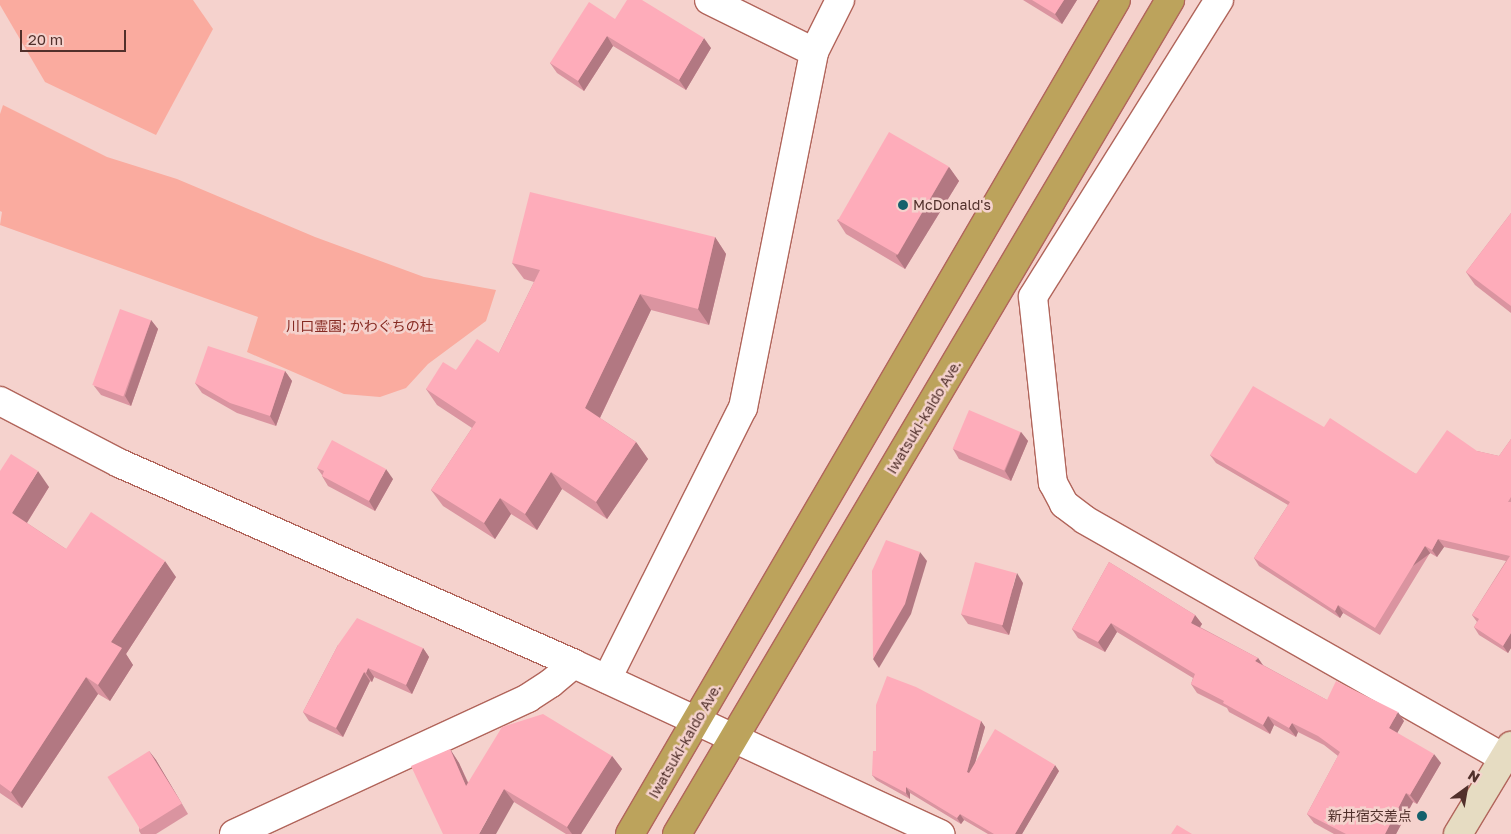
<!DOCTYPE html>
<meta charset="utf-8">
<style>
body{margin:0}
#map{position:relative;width:1511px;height:834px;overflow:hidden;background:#f5d2cd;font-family:"Golos Text","Noto Sans JP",sans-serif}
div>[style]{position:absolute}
.green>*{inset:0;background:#faab9f}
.roads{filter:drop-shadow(1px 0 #b1655b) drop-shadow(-1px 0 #b1655b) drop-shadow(0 1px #b1655b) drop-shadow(0 -1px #b1655b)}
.minor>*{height:28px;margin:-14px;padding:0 14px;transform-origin:14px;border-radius:14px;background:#fff}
.tertiary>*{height:28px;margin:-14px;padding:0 14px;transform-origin:14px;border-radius:14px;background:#fff}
.secondary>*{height:28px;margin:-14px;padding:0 14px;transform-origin:14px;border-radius:14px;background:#e6dcc2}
.trunk>*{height:28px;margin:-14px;padding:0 14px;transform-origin:14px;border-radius:14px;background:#bca35c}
.wall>*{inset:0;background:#da94a0}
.shaded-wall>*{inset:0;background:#b27882;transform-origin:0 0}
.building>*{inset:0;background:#feacba;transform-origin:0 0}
.dots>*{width:14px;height:14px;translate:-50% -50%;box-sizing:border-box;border:2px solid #f5d2cd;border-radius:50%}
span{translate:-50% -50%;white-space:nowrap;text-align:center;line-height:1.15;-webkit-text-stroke:5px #f5d2cd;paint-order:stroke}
.poi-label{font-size:14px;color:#51302b}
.left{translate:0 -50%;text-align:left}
.right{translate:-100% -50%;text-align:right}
.park-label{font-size:14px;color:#862a22}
.street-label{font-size:14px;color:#51302b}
.north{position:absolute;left:1441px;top:764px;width:50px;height:50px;-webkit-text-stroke:4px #f5d2cd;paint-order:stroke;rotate:32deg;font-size:14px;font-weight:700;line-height:20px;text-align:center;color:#51302b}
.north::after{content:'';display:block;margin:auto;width:18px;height:22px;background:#51302b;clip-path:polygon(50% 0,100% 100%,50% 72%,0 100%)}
.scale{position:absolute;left:20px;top:30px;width:106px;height:22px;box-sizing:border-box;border:2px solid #51302b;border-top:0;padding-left:6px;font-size:15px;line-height:18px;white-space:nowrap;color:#51302b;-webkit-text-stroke:4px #f5d2cd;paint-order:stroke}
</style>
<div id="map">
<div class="green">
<div style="clip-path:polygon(0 0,193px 0,213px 29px,156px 135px,45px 82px,0 5px)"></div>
<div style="clip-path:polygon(3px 105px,107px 157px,177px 179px,315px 237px,424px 277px,496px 290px,486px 321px,428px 364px,406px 388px,380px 397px,344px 394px,247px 352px,258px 317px,0 225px,2px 212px,0 211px,0 114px)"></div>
</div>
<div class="roads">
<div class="minor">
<div style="left:1219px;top:0;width:350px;rotate:122.1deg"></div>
<div style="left:1033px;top:297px;width:187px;rotate:83.9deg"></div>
<div style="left:1053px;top:483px;width:24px;rotate:62deg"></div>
<div style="left:1064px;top:504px;width:26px;rotate:37deg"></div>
<div style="left:1085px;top:520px;width:482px;rotate:29.6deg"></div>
<div style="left:814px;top:52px;width:58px;rotate:-63.4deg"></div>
<div style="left:607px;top:679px;width:303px;rotate:-63.4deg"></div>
<div style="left:743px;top:408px;width:363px;rotate:-78.7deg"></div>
<div style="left:814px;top:52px;width:117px;rotate:-153.7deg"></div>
<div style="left:234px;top:834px;width:324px;rotate:-24.8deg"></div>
<div style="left:528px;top:698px;width:27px;rotate:-33deg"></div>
<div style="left:551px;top:683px;width:30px;rotate:-40deg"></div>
</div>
<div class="tertiary">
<div style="left:0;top:401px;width:134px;rotate:27.5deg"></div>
<div style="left:119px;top:463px;width:497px;rotate:23.8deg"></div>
<div style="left:574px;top:664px;width:404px;rotate:24.9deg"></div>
</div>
<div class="secondary">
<div style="left:1458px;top:834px;width:103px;rotate:-58.9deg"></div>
</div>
<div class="trunk">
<div style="left:630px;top:834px;width:965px;rotate:-59.77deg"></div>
<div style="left:677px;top:834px;width:969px;rotate:-59.41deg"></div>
</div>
</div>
<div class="wall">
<div style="clip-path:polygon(1023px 0,1077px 0,1062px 24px)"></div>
<div style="clip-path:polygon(615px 19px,711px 48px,686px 90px,613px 46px,584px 91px,557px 73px,550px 63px)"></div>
<div style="clip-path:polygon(949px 167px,959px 181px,905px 269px,846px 234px,837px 220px)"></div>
<div style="clip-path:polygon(1511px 213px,1511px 313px,1475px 285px,1466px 272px)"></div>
<div style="clip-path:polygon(715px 237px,726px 254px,709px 325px,651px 310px,600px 418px,636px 442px,648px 459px,607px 519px,562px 489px,537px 530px,511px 514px,495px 539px,443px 506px,431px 490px,472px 428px,437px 405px,426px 389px,456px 370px,499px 353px,534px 282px,524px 279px,512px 263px)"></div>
<div style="clip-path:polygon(151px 320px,158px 329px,131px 406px,101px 395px,94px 386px)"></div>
<div style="clip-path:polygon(285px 371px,292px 381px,276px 426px,237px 413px,202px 393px,195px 383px)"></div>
<div style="clip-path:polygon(1324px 427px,1416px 474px,1477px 451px,1499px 456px,1511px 439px,1511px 648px,1508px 653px,1479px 635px,1474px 627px,1477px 622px,1472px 615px,1506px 561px,1444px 547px,1437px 557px,1430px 553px,1380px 635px,1343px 613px,1340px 618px,1259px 566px,1254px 558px,1288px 505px,1216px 463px,1210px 455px)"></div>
<div style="clip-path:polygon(1021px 432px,1028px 441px,1011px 481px,959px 459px,953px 449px)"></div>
<div style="clip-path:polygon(317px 468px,393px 479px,375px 511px,328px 486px,322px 476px,322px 475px)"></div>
<div style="clip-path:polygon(0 471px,49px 487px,27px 523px,66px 549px,176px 577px,126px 654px,133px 665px,110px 701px,98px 694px,22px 808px,0 793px)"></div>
<div style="clip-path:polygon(1109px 562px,1195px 615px,1202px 624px,1200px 627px,1258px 658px,1263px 665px,1327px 700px,1404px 721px,1397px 733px,1441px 763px,1417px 804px,1413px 802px,1396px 834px,1334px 834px,1314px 823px,1307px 814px,1338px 756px,1324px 745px,1298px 732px,1296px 737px,1274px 725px,1270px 734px,1229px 712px,1227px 708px,1197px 693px,1191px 684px,1193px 678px,1117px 632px,1105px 652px,1078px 638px,1072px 629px)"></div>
<div style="clip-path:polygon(1023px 583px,1009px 635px,968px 624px,961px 614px)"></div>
<div style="clip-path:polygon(338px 645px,423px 648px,429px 657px,412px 694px,374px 677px,372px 682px,370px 681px,343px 737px,309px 721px,303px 712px)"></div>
<div style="clip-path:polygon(981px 721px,985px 727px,975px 763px,1059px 771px,1022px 834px,988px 834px,964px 820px,961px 824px,910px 793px,910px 799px,876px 780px,872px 775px,876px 751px)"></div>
<div style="clip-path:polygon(450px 749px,459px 763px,468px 782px,612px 756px,622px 769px,581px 834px,566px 834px,514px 802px,443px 834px)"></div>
<div style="clip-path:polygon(149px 751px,156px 760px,188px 814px,156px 834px,141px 834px,139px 831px)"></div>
</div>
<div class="shaded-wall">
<div style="clip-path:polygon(1064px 0,1077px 0,1062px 24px,1055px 14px)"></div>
<div style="clip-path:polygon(607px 36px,613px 46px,584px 91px,578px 81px)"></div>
<div style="clip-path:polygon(704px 38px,711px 48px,686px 90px,679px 80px)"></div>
<div style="clip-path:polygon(949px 167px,959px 181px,905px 269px,896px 256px)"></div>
<div style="clip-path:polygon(715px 237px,726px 254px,709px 325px,698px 309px)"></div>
<div style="clip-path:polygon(640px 294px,651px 310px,597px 424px,585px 408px)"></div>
<div style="clip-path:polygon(151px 320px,158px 329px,131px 406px,125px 396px)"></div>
<div style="clip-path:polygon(285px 371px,292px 381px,276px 426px,270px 416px)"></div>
<div style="clip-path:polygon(1021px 432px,1028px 441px,1011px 481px,1005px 471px)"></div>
<div style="clip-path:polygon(636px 442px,648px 459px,607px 519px,596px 502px)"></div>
<div style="clip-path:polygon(386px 469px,393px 479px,375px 511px,369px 501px)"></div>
<div style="clip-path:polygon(38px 471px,49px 487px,23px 529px,12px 513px)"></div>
<div style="clip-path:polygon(551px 472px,562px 489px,537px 530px,525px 514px)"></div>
<div style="clip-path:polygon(500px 498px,511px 514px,495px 539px,484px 523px)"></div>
<div style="clip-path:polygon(1438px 539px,1444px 547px,1437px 557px,1432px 550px)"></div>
<div style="left:1425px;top:546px;width:9px;height:96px;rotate:54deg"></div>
<div style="clip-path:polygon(920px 552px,927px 561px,911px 614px,879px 668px,873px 659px)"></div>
<div style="clip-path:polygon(165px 561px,176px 577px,126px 654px,133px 665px,110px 701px,98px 685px,111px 642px)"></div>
<div style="clip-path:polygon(1017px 573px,1023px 583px,1009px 635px,1002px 626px)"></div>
<div style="clip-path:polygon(1338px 605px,1343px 613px,1340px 618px,1335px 611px)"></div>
<div style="clip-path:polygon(1195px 615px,1202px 624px,1197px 632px,1191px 623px)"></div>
<div style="clip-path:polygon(1111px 623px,1117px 632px,1105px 652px,1098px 642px)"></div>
<div style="clip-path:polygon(1511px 633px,1511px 648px,1508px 653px,1503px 646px)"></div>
<div style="clip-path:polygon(423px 648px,429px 657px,412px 694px,406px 685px)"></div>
<div style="clip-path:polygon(1258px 658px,1264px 667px,1255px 661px)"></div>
<div style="clip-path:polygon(368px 668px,374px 677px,372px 682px,366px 673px)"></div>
<div style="clip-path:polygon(364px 672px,370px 681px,343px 737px,336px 728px)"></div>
<div style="clip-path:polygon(86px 677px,98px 694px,22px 808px,11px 792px)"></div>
<div style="clip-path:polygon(1398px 712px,1404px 721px,1395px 737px,1389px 728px)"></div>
<div style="clip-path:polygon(1268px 716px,1274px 725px,1270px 734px,1263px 725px)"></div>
<div style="clip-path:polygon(981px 721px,985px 727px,971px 778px,967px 772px)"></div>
<div style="clip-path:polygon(1292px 723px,1298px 732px,1296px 737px,1289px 728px)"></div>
<div style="clip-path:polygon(450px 749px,459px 763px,475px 799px,466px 786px)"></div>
<div style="clip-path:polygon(149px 751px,156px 760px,188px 814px,182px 804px)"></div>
<div style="clip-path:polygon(1434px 754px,1441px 763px,1417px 804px,1410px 795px)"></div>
<div style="clip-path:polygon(612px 756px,622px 769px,581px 834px,572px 834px,567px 827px)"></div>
<div style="clip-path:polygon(1055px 765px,1059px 771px,1022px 834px,1015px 834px)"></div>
<div style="clip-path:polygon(906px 787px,910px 793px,910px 799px,906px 793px)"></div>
<div style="clip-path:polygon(504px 789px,514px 802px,496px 834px,479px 834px)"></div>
<div style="clip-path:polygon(1406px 793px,1413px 802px,1396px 834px,1385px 834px)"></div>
<div style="clip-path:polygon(960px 814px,964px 820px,961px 824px,957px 818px)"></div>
</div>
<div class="building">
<div style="clip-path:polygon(627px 0,642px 0,704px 38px,679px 80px,607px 36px,578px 81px,550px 63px,589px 2px,615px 19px)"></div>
<div style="clip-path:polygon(1032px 0,1064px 0,1055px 14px)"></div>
<div style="left:889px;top:132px;width:69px;height:102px;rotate:30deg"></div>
<div style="clip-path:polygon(530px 192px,715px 237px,698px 309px,640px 294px,585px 408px,636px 442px,596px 502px,551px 472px,525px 514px,500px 498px,484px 523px,431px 490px,476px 422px,426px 389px,443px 362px,456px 370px,477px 339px,499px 353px,540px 270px,512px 263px)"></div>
<div style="clip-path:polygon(1511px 213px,1511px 306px,1466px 272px)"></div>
<div style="left:120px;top:309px;width:33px;height:81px;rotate:20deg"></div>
<div style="clip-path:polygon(208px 346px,285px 371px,270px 416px,230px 403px,195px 383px)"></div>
<div style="clip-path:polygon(1253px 386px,1324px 427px,1330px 418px,1416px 474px,1447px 430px,1477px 451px,1499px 456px,1511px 439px,1511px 497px,1508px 502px,1511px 502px,1511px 633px,1503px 646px,1474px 627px,1479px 619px,1472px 615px,1510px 556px,1438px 539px,1432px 550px,1425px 546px,1375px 628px,1338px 605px,1335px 611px,1254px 558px,1290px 502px,1210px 455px)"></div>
<div style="left:969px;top:410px;width:56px;height:42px;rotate:23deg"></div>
<div style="clip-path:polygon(332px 440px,386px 469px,369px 501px,322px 476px,324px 471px,317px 468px)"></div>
<div style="clip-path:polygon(11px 454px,38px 471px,12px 513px,66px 549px,91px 512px,165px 561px,111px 642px,122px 648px,98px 685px,86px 677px,11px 792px,0 784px,0 471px)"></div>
<div style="clip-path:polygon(886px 540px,920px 552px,905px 604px,873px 659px,872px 571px)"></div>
<div style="left:975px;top:562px;width:43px;height:54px;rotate:15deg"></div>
<div style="clip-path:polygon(1109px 562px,1195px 615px,1191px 623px,1258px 658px,1255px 661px,1327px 700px,1336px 681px,1398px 712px,1389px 728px,1434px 754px,1410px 795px,1406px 793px,1385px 834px,1346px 834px,1307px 814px,1340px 752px,1318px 736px,1292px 723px,1289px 728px,1268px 716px,1263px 725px,1223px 703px,1224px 701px,1191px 684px,1195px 674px,1111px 623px,1098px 642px,1072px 629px)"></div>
<div style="clip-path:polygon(357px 618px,423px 648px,406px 685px,368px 668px,366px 673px,364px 672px,336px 728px,303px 712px,338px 645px)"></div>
<div style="clip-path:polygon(887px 676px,916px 687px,981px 721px,967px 772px,969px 773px,995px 729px,1055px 765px,1015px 834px,994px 834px,960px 814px,957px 818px,906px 787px,906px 793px,872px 775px,873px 751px,876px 751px,876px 705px)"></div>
<div style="clip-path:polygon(543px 714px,612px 756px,567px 827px,504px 789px,479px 834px,443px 834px,411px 766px,450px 749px,466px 786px,502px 727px)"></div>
<div style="left:149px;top:751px;width:62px;height:49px;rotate:58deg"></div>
<div style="clip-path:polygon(1177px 825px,1192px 834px,1171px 834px)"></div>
</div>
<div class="dots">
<div style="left:903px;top:205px;background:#14616c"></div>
<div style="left:1422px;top:816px;background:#14616c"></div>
</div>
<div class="poi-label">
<span class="left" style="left:913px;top:205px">McDonald's</span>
<span class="right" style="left:1412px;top:816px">新井宿交差点</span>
</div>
<div class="park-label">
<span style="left:360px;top:326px">川口霊園; かわぐちの杜</span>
</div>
<div class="street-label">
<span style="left:924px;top:417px;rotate:-59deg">Iwatsuki-kaido Ave.</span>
<span style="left:685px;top:741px;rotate:-60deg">Iwatsuki-kaido Ave.</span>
</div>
<div class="north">N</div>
<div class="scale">20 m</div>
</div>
